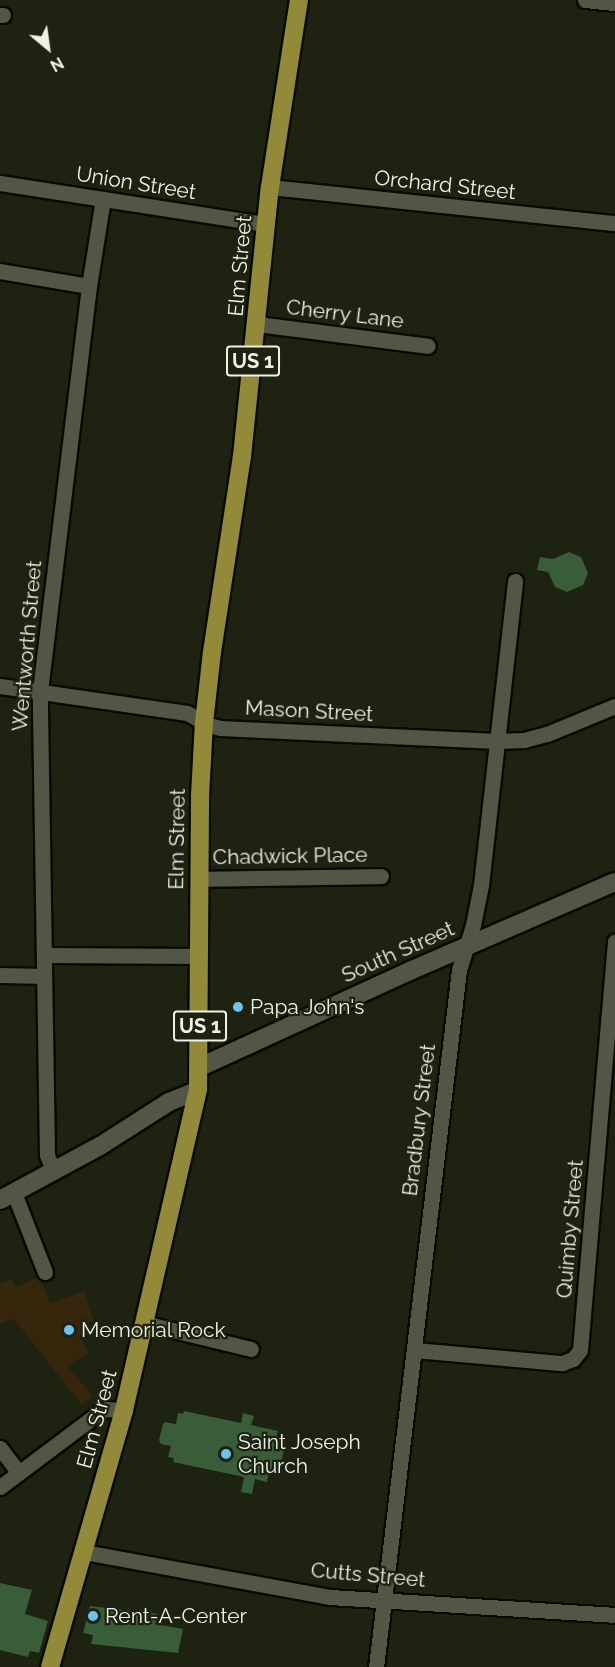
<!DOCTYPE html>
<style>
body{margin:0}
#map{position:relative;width:615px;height:1667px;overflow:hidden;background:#1d2211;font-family:Raleway,sans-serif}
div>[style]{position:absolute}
.green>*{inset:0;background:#36270c}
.building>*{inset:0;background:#385d38}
.roads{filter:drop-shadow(2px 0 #080b01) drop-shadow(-2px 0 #080b01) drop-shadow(0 2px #080b01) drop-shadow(0 -2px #080b01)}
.street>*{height:15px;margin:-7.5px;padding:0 7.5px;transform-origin:7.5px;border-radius:7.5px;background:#515744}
.secondary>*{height:18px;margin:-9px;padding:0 9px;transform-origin:9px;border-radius:9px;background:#515744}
.primary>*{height:18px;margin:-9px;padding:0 9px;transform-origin:9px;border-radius:9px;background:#928939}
.dots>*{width:16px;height:16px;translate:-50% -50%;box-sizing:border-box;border:3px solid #1d2211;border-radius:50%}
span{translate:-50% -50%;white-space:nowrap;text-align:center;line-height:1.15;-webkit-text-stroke:4.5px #1d2211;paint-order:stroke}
.shield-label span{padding:2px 4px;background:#1d2211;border:2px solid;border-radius:4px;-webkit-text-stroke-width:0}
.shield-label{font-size:20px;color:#edf1e6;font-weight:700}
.street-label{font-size:21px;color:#edf1e6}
.poi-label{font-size:21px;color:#edf1e6}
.left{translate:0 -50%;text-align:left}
.north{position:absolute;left:18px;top:18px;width:60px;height:60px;-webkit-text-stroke:4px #1d2211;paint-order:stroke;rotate:151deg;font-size:16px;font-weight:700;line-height:24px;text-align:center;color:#edf1e6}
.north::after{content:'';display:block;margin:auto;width:21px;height:27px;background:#edf1e6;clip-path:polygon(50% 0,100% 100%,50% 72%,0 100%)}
</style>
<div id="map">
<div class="green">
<div style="clip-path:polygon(40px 1277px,50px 1304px,84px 1291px,94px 1321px,85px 1324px,87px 1333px,80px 1336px,88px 1353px,67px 1366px,93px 1396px,82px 1405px,14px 1319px,0 1324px,0 1284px,12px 1279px,15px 1287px)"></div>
</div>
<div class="building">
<div style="clip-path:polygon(569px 552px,581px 557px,588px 573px,583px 585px,567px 592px,555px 587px,548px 572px,537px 570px,540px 557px,553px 559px)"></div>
<div style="clip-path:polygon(184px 1411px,241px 1423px,243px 1413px,254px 1416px,251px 1425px,278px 1431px,275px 1443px,285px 1445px,279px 1472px,269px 1470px,267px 1482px,255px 1479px,252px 1494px,241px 1492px,244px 1477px,173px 1462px,174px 1458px,168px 1457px,171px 1446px,161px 1444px,159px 1440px,163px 1424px,165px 1422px,176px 1424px,178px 1413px,183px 1414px)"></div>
<div style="clip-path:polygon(0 1583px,32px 1590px,25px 1614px,48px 1621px,39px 1653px,30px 1651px,28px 1657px,0 1650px)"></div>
<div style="clip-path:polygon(90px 1606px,158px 1614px,155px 1624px,183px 1629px,178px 1653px,91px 1644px,93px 1635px,83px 1633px)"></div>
</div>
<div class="roads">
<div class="street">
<div style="left:585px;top:0;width:30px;rotate:6deg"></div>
<div style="left:0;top:15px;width:3px"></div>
<div style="left:0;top:183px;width:269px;rotate:8.8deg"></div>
<div style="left:270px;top:187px;width:347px;rotate:6deg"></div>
<div style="left:0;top:271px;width:90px;rotate:9.6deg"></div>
<div style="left:257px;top:324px;width:172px;rotate:7.3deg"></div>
<div style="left:0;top:686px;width:189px;rotate:8.2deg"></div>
<div style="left:187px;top:713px;width:25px;rotate:29deg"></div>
<div style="left:209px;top:725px;width:11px;rotate:15deg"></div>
<div style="left:220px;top:728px;width:277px;rotate:2.7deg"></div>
<div style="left:497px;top:741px;width:27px;rotate:-2deg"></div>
<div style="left:524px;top:740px;width:24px;rotate:-15deg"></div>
<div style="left:547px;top:734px;width:74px;rotate:-22.4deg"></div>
<div style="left:199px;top:879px;width:182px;rotate:-0.9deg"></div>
<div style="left:44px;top:955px;width:155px;rotate:0.4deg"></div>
<div style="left:0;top:975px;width:44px;rotate:1.3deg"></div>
<div style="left:54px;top:1171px;width:17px;rotate:-114deg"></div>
<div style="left:47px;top:1155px;width:464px;rotate:-90.9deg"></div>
<div style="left:40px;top:691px;width:408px;rotate:-83.1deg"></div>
<div style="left:89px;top:286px;width:88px;rotate:-80.9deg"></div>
<div style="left:14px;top:1193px;width:85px;rotate:68.6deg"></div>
<div style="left:144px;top:1323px;width:110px;rotate:13.7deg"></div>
<div style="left:415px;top:1350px;width:148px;rotate:5.1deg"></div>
<div style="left:562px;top:1363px;width:12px;rotate:-20deg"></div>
<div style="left:573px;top:1359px;width:11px;rotate:-52deg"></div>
<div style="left:580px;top:1350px;width:410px;rotate:-85.1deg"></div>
<div style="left:0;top:1448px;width:31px;rotate:53deg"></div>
<div style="left:0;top:1487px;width:125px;rotate:-36.9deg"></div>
<div style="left:100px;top:1412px;width:7px;rotate:-27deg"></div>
<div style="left:106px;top:1409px;width:18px;rotate:3deg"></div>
<div style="left:84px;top:1552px;width:250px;rotate:10.4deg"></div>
<div style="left:330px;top:1597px;width:286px;rotate:3.6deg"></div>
<div style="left:376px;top:1667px;width:702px;rotate:-83.21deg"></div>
<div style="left:459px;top:970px;width:47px;rotate:-72.7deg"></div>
<div style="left:473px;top:925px;width:41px;rotate:-78.7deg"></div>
<div style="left:481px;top:885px;width:306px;rotate:-83.6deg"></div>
</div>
<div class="secondary">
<div style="left:200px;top:1067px;width:231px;rotate:-24.6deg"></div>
<div style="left:410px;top:971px;width:223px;rotate:-23.5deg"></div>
<div style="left:0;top:1200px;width:114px;rotate:-28.4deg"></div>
<div style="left:100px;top:1146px;width:82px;rotate:-32.5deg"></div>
<div style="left:169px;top:1102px;width:31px;rotate:-22deg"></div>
</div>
<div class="primary">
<div style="left:50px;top:1667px;width:267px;rotate:-73.9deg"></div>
<div style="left:124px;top:1410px;width:328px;rotate:-77deg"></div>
<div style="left:198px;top:1090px;width:294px;rotate:-89.6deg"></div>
<div style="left:200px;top:796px;width:73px;rotate:-86.9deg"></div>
<div style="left:204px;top:723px;width:71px;rotate:-83.6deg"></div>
<div style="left:212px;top:652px;width:198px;rotate:-81.3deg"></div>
<div style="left:242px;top:456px;width:270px;rotate:-84.1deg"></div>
<div style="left:270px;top:187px;width:189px;rotate:-81.2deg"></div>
</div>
</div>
<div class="dots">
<div style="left:238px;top:1007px;background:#6ac3f1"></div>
<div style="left:69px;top:1330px;background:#6ac3f1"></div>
<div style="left:226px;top:1454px;background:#6ac3f1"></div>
<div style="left:93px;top:1616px;background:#6ac3f1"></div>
</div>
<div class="shield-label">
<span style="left:253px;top:361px">US 1</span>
<span style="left:200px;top:1026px">US 1</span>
</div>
<div class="street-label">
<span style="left:136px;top:183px;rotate:9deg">Union Street</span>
<span style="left:445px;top:185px;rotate:6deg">Orchard Street</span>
<span style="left:240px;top:266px;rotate:-85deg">Elm Street</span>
<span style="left:345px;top:314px;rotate:7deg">Cherry Lane</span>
<span style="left:27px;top:646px;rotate:-85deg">Wentworth Street</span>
<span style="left:309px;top:711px;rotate:3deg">Mason Street</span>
<span style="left:177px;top:839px;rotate:-89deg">Elm Street</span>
<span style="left:290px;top:856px;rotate:-1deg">Chadwick Place</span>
<span style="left:398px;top:952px;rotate:-24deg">South Street</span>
<span style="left:419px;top:1120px;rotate:-83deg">Bradbury Street</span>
<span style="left:570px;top:1229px;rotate:-85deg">Quimby Street</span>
<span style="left:97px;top:1419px;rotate:-75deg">Elm Street</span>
<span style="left:368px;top:1575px;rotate:5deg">Cutts Street</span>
</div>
<div class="poi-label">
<span class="left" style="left:250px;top:1007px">Papa John's</span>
<span class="left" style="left:81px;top:1330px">Memorial Rock</span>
<span class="left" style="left:238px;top:1454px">Saint Joseph<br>Church</span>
<span class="left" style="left:105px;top:1616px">Rent-A-Center</span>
</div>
<div class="north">N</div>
</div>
